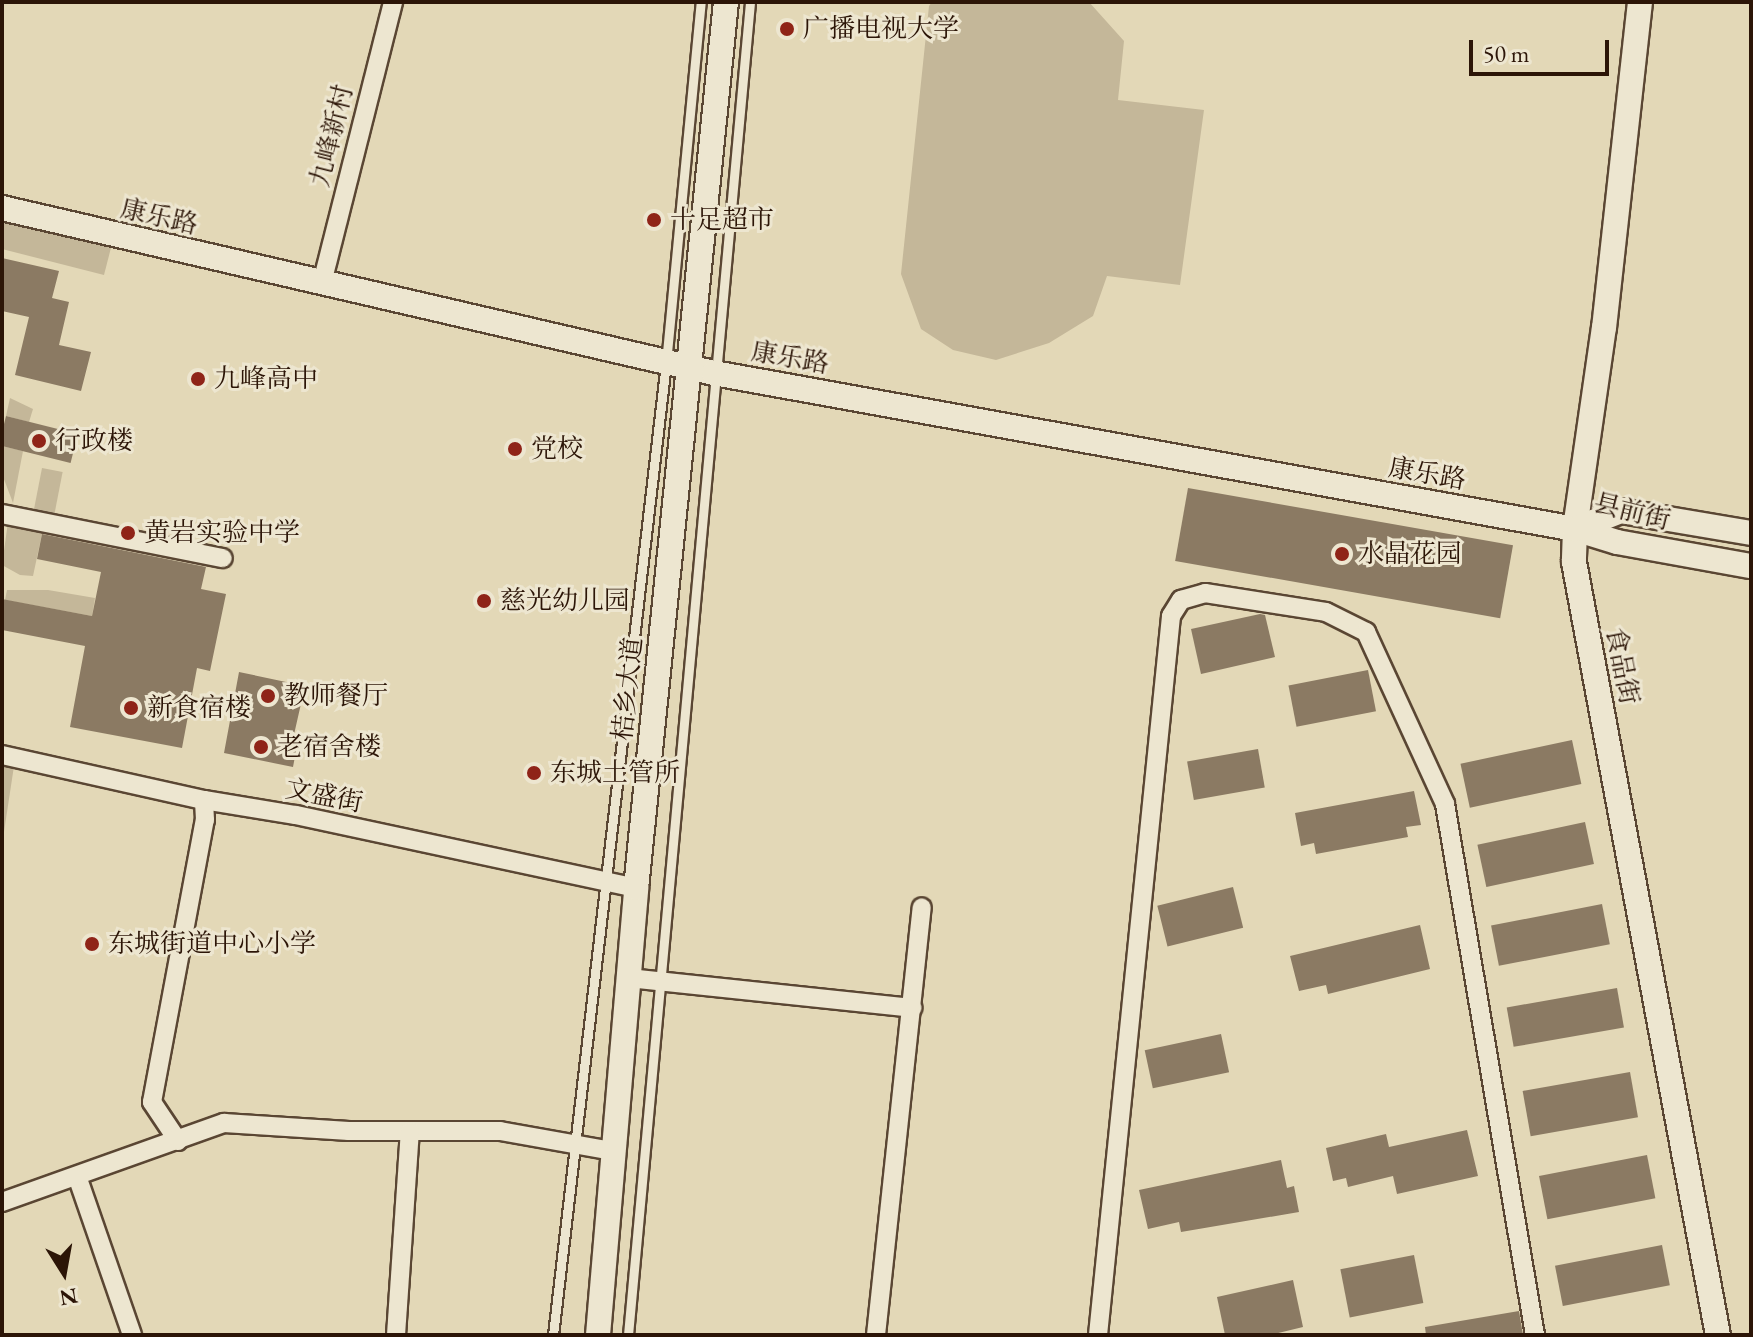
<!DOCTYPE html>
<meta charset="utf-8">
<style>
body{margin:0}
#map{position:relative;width:1753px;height:1337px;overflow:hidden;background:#e3d8b7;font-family:"EB Garamond","Noto Serif SC",serif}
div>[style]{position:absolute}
.green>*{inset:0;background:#c4b799;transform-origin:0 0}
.building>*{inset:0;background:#8b7a63;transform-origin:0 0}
.roads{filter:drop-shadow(2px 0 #5a4633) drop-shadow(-2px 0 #5a4633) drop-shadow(0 2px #5a4633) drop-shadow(0 -2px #5a4633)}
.service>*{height:9px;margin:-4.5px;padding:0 4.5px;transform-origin:4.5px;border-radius:4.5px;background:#ede6d0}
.minor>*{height:18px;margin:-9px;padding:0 9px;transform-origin:9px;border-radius:9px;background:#ede6d0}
.tertiary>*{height:24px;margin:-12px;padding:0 12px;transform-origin:12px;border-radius:12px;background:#ede6d0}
.dots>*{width:22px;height:22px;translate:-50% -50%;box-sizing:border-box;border:4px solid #ede6d0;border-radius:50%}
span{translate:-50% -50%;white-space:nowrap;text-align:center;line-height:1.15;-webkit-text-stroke:6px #ede6d0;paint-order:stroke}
.poi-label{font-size:26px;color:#2c1507}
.left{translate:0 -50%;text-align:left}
.street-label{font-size:26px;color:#2c1507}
.frame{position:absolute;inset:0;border:4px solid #2c1507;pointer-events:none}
.north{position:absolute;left:24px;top:1233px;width:80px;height:80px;-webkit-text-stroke:6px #ede6d0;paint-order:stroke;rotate:169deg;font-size:22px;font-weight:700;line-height:32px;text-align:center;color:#2c1507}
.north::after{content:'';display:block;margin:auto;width:28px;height:36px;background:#2c1507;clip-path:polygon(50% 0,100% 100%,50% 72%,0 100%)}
.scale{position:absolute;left:1469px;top:40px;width:140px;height:36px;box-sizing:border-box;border:4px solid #2c1507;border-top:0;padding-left:10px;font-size:24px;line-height:28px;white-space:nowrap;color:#2c1507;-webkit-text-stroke:6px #ede6d0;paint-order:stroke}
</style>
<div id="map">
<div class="green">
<div style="clip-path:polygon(932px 2px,1089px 2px,1124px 41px,1118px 100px,1204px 110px,1180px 285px,1107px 276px,1093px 316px,1049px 343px,996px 360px,953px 350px,921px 329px,901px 274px,929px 6px)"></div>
<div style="clip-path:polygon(2px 214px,114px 236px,104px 275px,2px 249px)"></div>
<div style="clip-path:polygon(10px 398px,33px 409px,29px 422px,6px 416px)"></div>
<div style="clip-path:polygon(2px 446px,23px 451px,13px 503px,2px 474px)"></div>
<div style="left:42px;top:468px;width:21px;height:43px;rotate:11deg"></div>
<div style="clip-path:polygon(8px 522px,43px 529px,33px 576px,20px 575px,2px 565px)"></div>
<div style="clip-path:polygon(7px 590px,48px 590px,95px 598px,92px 616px,5px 600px)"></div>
<div style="clip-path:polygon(2px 763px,14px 766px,2px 845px)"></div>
</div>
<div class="building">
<div style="clip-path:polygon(2px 258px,59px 271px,52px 298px,69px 302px,59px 345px,91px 352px,81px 391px,15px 375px,29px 317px,2px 311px)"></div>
<div style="left:6px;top:416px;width:74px;height:30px;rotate:14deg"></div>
<div style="left:1188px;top:488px;width:330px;height:74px;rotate:10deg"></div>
<div style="clip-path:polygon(42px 534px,206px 567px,201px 589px,226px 594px,210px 671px,197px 668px,182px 748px,70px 727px,85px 646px,2px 630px,2px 599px,92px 616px,101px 572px,37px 559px)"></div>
<div style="clip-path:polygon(1260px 614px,1265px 615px,1275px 657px,1201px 674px,1191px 629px)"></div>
<div style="left:1368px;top:670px;width:42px;height:81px;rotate:79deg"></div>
<div style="clip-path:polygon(239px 672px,305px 686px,293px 739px,298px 741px,293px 767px,224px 753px)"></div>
<div style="left:1572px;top:740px;width:45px;height:114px;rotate:78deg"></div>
<div style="left:1258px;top:749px;width:39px;height:72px;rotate:80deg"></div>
<div style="clip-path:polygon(1414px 791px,1421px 825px,1406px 827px,1408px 837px,1316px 854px,1314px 843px,1301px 846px,1295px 813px)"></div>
<div style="left:1585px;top:822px;width:43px;height:110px;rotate:78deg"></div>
<div style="left:1233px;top:887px;width:42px;height:78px;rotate:76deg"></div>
<div style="left:1602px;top:904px;width:41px;height:113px;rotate:79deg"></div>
<div style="clip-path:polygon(1420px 925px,1430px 969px,1328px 994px,1326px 985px,1299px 991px,1290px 956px)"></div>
<div style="left:1617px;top:988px;width:40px;height:112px;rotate:80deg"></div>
<div style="left:1221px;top:1034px;width:39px;height:78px;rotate:78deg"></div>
<div style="left:1630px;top:1072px;width:46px;height:109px;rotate:80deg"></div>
<div style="clip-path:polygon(1467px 1130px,1478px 1176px,1397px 1194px,1393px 1176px,1348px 1187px,1346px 1178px,1333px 1181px,1326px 1148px,1386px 1134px,1389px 1147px)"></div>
<div style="left:1647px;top:1155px;width:44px;height:110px;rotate:79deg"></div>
<div style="clip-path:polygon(1281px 1160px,1287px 1188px,1294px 1186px,1299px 1212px,1181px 1232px,1179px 1222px,1148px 1229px,1139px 1190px)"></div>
<div style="left:1662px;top:1245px;width:41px;height:109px;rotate:79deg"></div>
<div style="left:1414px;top:1255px;width:49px;height:75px;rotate:79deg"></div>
<div style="clip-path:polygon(1293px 1280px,1303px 1327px,1270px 1335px,1225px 1335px,1217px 1297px)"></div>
<div style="clip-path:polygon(1519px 1311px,1523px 1335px,1426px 1335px,1425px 1327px)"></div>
</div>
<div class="roads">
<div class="service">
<div style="left:553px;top:1335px;width:979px;rotate:-83.37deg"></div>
<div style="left:666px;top:363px;width:363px;rotate:-84.5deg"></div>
<div style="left:628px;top:1335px;width:1339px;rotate:-84.77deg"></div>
</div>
<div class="minor">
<div style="left:322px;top:283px;width:290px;rotate:-75.8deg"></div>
<div style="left:2px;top:514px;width:225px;rotate:11.3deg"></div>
<div style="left:2px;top:755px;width:207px;rotate:12.6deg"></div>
<div style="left:204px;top:800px;width:93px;rotate:9.3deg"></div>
<div style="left:296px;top:815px;width:348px;rotate:12.1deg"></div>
<div style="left:628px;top:978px;width:286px;rotate:6deg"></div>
<div style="left:178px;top:1141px;width:47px;rotate:-123.7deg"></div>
<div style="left:152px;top:1102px;width:287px;rotate:-79.4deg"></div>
<div style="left:205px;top:820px;width:20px;rotate:-93deg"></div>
<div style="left:77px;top:1176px;width:168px;rotate:70.9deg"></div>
<div style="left:2px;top:1202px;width:236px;rotate:-19.6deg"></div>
<div style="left:224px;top:1123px;width:125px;rotate:3.7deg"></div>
<div style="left:349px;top:1131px;width:151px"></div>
<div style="left:500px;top:1131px;width:114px;rotate:10.1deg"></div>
<div style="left:396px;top:1335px;width:204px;rotate:-86.1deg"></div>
<div style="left:876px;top:1335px;width:430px;rotate:-83.9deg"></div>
<div style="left:1098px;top:1335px;width:723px;rotate:-84.2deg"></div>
<div style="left:1171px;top:616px;width:19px;rotate:-58deg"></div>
<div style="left:1181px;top:600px;width:25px;rotate:-16deg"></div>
<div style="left:1205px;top:593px;width:122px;rotate:8.9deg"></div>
<div style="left:1326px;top:612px;width:45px;rotate:26.6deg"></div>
<div style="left:1366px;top:632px;width:189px;rotate:65.3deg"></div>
<div style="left:1445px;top:804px;width:539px;rotate:80.38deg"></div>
</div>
<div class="tertiary">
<div style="left:1640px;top:2px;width:327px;rotate:96.3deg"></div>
<div style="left:1604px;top:327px;width:204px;rotate:98.2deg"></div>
<div style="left:1575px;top:529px;width:33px;rotate:92deg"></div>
<div style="left:1574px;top:562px;width:786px;rotate:79.45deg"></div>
<div style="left:2px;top:208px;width:731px;rotate:13.05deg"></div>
<div style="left:714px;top:373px;width:875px;rotate:10.27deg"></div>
<div style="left:1575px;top:529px;width:44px;rotate:17.2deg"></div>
<div style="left:1617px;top:542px;width:136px;rotate:10.2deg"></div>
<div style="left:1575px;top:529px;width:49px;rotate:-21.4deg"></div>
<div style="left:1621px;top:511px;width:132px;rotate:9.6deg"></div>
<div style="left:598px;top:1335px;width:449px;rotate:-85.1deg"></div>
<div style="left:636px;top:888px;width:891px;rotate:-84.2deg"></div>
</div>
</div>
<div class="dots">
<div style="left:787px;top:29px;background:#8f2418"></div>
<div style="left:654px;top:220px;background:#8f2418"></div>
<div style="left:198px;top:379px;background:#8f2418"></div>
<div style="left:39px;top:441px;background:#8f2418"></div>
<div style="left:515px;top:449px;background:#8f2418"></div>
<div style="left:128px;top:533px;background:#8f2418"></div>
<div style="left:1342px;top:554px;background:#8f2418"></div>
<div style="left:484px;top:601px;background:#8f2418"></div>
<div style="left:268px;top:696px;background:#8f2418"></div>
<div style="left:131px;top:708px;background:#8f2418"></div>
<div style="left:261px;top:747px;background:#8f2418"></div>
<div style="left:534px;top:773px;background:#8f2418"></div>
<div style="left:92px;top:944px;background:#8f2418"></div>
</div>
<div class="poi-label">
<span class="left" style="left:803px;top:29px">广播电视大学</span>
<span class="left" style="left:670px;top:220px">十足超市</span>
<span class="left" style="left:214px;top:379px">九峰高中</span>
<span class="left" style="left:55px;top:441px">行政楼</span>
<span class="left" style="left:531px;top:449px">党校</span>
<span class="left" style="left:144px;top:533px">黄岩实验中学</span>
<span class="left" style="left:1358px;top:554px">水晶花园</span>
<span class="left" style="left:500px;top:601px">慈光幼儿园</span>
<span class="left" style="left:284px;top:696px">教师餐厅</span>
<span class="left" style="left:147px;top:708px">新食宿楼</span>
<span class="left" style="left:277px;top:747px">老宿舍楼</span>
<span class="left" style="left:550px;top:773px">东城土管所</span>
<span class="left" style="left:108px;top:944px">东城街道中心小学</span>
</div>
<div class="street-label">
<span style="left:332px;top:136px;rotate:-76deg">九峰新村</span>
<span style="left:159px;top:217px;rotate:13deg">康乐路</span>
<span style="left:790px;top:358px;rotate:10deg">康乐路</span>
<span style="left:1427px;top:474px;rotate:10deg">康乐路</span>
<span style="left:1632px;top:512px;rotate:14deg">县前街</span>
<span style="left:1622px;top:666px;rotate:79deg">食品街</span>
<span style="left:628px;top:689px;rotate:-84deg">桔乡大道</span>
<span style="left:324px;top:796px;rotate:11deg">文盛街</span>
</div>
<div class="frame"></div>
<div class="north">N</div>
<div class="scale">50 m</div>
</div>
